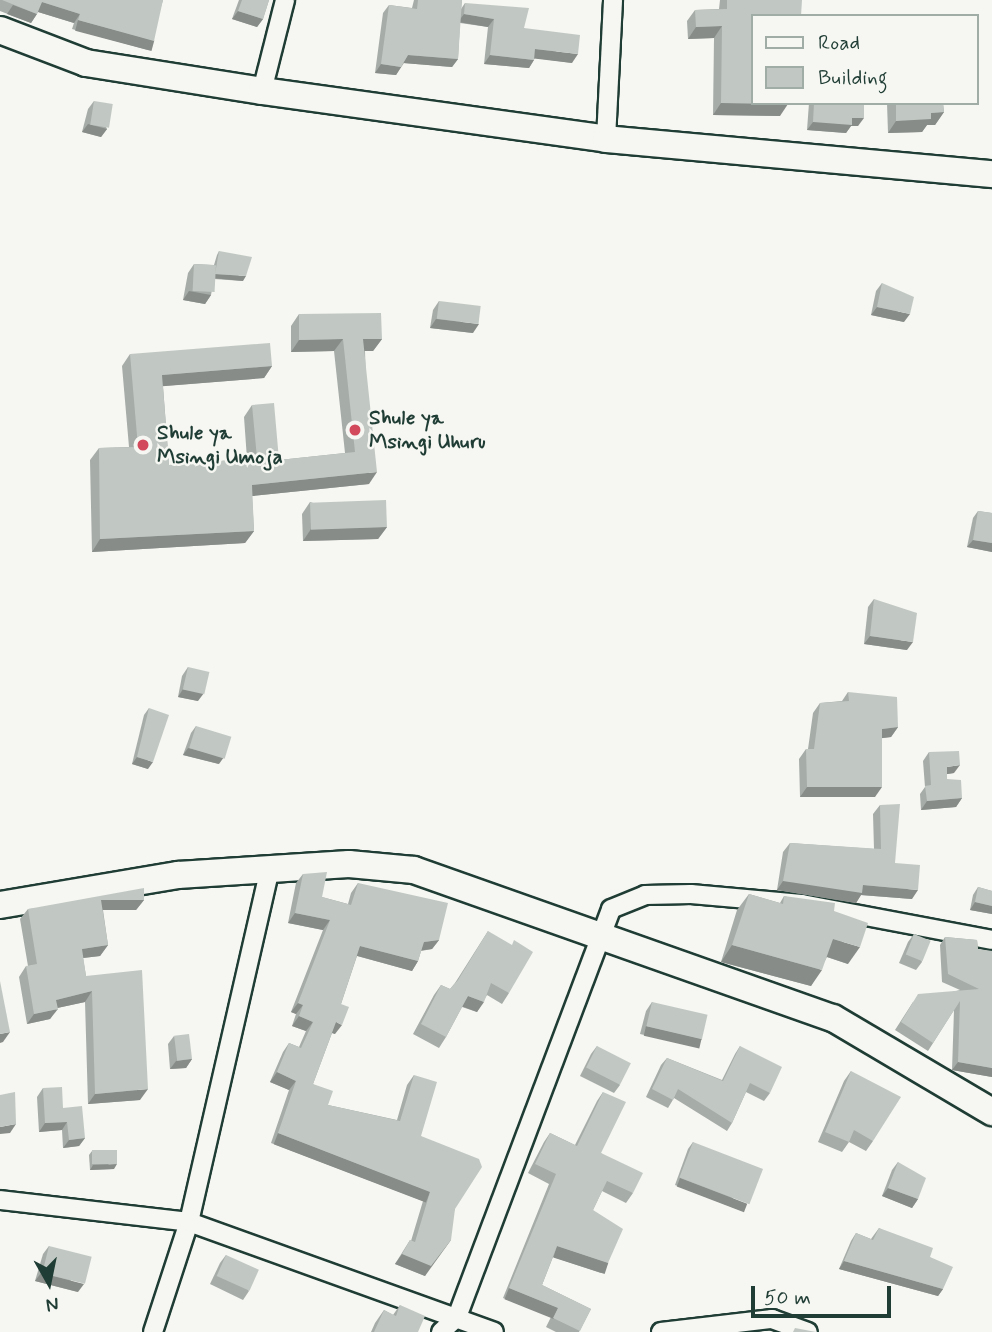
<!DOCTYPE html>
<style>
body{margin:0}
#map{position:relative;width:992px;height:1332px;overflow:hidden;background:#f6f6f2;font-family:Mynerve,sans-serif}
div>[style]{position:absolute}
.roads{filter:drop-shadow(2px 0 #1f3d34) drop-shadow(-2px 0 #1f3d34) drop-shadow(0 2px #1f3d34) drop-shadow(0 -2px #1f3d34)}
.street>*{height:18px;margin:-9px;padding:0 9px;transform-origin:9px;border-radius:9px;background:#f6f6f2}
.secondary>*{height:26px;margin:-13px;padding:0 13px;transform-origin:13px;border-radius:13px;background:#f6f6f2}
.wall>*{inset:0;background:#a6aca8}
.shaded-wall>*{inset:0;background:#878c88;transform-origin:0 0}
.building>*{inset:0;background:#c1c8c3;transform-origin:0 0}
.dots>*{width:19px;height:19px;translate:-50% -50%;box-sizing:border-box;border:4px solid #f6f6f2;border-radius:50%}
span{translate:-50% -50%;white-space:nowrap;text-align:center;line-height:1.15;-webkit-text-stroke:5px #f6f6f2;paint-order:stroke}
.poi-label{font-size:21px;color:#1f3d34;font-weight:700}
.left{translate:0 -50%;text-align:left}
.legend{position:absolute;left:751px;top:14px;width:228px;height:91px;box-sizing:border-box;background:#f6f6f2;border:2px solid #a0aca6;margin:0;padding:9px 12px;list-style:none;font-size:21px;color:#1f3d34}
.legend li{display:flex;align-items:center;gap:14px;height:35px}
.legend b{width:35px;border:2px solid #a0aca6}
.north{position:absolute;left:14px;top:1248px;width:70px;height:70px;-webkit-text-stroke:5px #f6f6f2;paint-order:stroke;rotate:171deg;font-size:19px;font-weight:700;line-height:28px;text-align:center;color:#1f3d34}
.north::after{content:'';display:block;margin:auto;width:24px;height:32px;background:#1f3d34;clip-path:polygon(50% 0,100% 100%,50% 72%,0 100%)}
.scale{position:absolute;left:751px;top:1286px;width:140px;height:32px;box-sizing:border-box;border:4px solid #1f3d34;border-top:0;padding-left:9px;font-size:21px;line-height:24px;white-space:nowrap;color:#1f3d34;-webkit-text-stroke:5px #f6f6f2;paint-order:stroke}
</style>
<div id="map">
<div class="roads">
<div class="street">
<div style="left:262px;top:91px;width:94px;rotate:-75.8deg"></div>
<div style="left:606px;top:139px;width:139px;rotate:-87.1deg"></div>
<div style="left:0;top:1200px;width:190px;rotate:6.6deg"></div>
<div style="left:189px;top:1222px;width:324px;rotate:19.8deg"></div>
<div style="left:153px;top:1332px;width:116px;rotate:-71.9deg"></div>
<div style="left:189px;top:1222px;width:362px;rotate:-77.1deg"></div>
<div style="left:441px;top:1332px;width:22px;rotate:-43deg"></div>
<div style="left:457px;top:1317px;width:436px;rotate:-69.3deg"></div>
<div style="left:611px;top:909px;width:37px;rotate:-22deg"></div>
<div style="left:645px;top:895px;width:46px;rotate:-1.2deg"></div>
<div style="left:691px;top:894px;width:111px;rotate:5.1deg"></div>
<div style="left:802px;top:904px;width:193px;rotate:10.7deg"></div>
<div style="left:661px;top:1332px;width:112px;rotate:-6.7deg"></div>
<div style="left:772px;top:1319px;width:38px;rotate:20deg"></div>
</div>
<div class="secondary">
<div style="left:0;top:30px;width:92px;rotate:21deg"></div>
<div style="left:86px;top:63px;width:178px;rotate:9deg"></div>
<div style="left:262px;top:91px;width:347px;rotate:7.9deg"></div>
<div style="left:606px;top:139px;width:388px;rotate:5.2deg"></div>
<div style="left:0;top:905px;width:181px;rotate:-9.6deg"></div>
<div style="left:178px;top:875px;width:171px;rotate:-3.7deg"></div>
<div style="left:349px;top:864px;width:65px;rotate:5.3deg"></div>
<div style="left:414px;top:870px;width:444px;rotate:19.5deg"></div>
<div style="left:833px;top:1018px;width:185px;rotate:30.6deg"></div>
</div>
</div>
<div class="wall">
<div style="clip-path:polygon(0 0,163px 0,148px 50px,72px 29px,74px 23px,38px 12px,31px 23px,0 11px)"></div>
<div style="clip-path:polygon(239px 0,269px 0,263px 19px,257px 27px,232px 19px)"></div>
<div style="clip-path:polygon(414px 0,462px 0,461px 9px,465px 3px,524px 28px,572px 63px,535px 58px,529px 68px,484px 64px,488px 27px,460px 23px,458px 59px,452px 67px,404px 63px,396px 75px,375px 73px,383px 13px,389px 5px,412px 8px)"></div>
<div style="clip-path:polygon(720px 0,802px 0,752px 16px,780px 116px,713px 115px,714px 38px,688px 39px,687px 21px,695px 10px,719px 9px)"></div>
<div style="clip-path:polygon(94px 101px,107px 129px,101px 137px,82px 132px,88px 109px)"></div>
<div style="clip-path:polygon(864px 103px,858px 126px,851px 126px,846px 133px,807px 130px,809px 103px)"></div>
<div style="clip-path:polygon(887px 103px,943px 103px,944px 112px,935px 125px,927px 125px,922px 132px,888px 133px)"></div>
<div style="clip-path:polygon(219px 251px,243px 281px,214px 279px,211px 295px,205px 304px,183px 300px,188px 273px,194px 264px,214px 265px,217px 255px)"></div>
<div style="clip-path:polygon(882px 283px,904px 322px,871px 315px,876px 291px)"></div>
<div style="clip-path:polygon(439px 301px,473px 333px,430px 328px,433px 310px)"></div>
<div style="clip-path:polygon(299px 314px,382px 339px,373px 351px,365px 351px,369px 484px,252px 496px,254px 531px,245px 543px,92px 552px,90px 460px,99px 448px,129px 447px,122px 366px,130px 354px,272px 366px,264px 378px,163px 386px,169px 465px,247px 459px,244px 417px,252px 405px,279px 460px,345px 453px,334px 351px,291px 352px,291px 326px)"></div>
<div style="clip-path:polygon(310px 502px,387px 527px,378px 539px,303px 541px,302px 514px)"></div>
<div style="clip-path:polygon(978px 511px,992px 513px,992px 552px,967px 547px,973px 518px)"></div>
<div style="clip-path:polygon(874px 599px,907px 650px,864px 644px,868px 607px)"></div>
<div style="clip-path:polygon(188px 667px,198px 701px,178px 697px,182px 676px)"></div>
<div style="clip-path:polygon(848px 692px,898px 727px,891px 737px,882px 738px,875px 797px,800px 797px,799px 759px,806px 749px,808px 749px,813px 713px,820px 703px,842px 701px)"></div>
<div style="clip-path:polygon(149px 708px,148px 769px,132px 764px,144px 715px)"></div>
<div style="clip-path:polygon(196px 726px,219px 764px,183px 755px,191px 733px)"></div>
<div style="clip-path:polygon(929px 752px,954px 773px,947px 774px,947px 779px,962px 798px,956px 807px,921px 810px,920px 794px,925px 787px,923px 761px)"></div>
<div style="clip-path:polygon(880px 805px,895px 863px,912px 899px,861px 895px,856px 903px,777px 890px,783px 852px,790px 843px,874px 849px,873px 814px)"></div>
<div style="clip-path:polygon(303px 874px,322px 897px,348px 904px,351px 893px,358px 883px,439px 940px,432px 949px,421px 951px,418px 961px,412px 971px,357px 956px,341px 1004px,335px 1034px,332px 1033px,313px 1084px,328px 1105px,397px 1120px,407px 1085px,414px 1075px,421px 1136px,455px 1209px,425px 1276px,395px 1264px,410px 1240px,411px 1241px,423px 1201px,271px 1143px,289px 1090px,270px 1082px,283px 1052px,289px 1043px,299px 1047px,306px 1031px,292px 1026px,296px 1014px,291px 1012px,323px 930px,288px 923px,296px 883px)"></div>
<div style="clip-path:polygon(978px 887px,992px 891px,992px 914px,970px 910px,973px 895px)"></div>
<div style="clip-path:polygon(749px 894px,780px 903px,784px 896px,834px 911px,848px 964px,827px 957px,811px 986px,721px 962px,737px 910px)"></div>
<div style="clip-path:polygon(144px 900px,136px 910px,103px 910px,108px 945px,100px 956px,83px 958px,86px 976px,140px 1100px,88px 1104px,85px 1002px,57px 1008px,50px 1019px,27px 1024px,19px 977px,26px 966px,28px 966px,20px 919px,28px 909px)"></div>
<div style="clip-path:polygon(488px 931px,509px 993px,502px 1004px,487px 995px,477px 1012px,462px 1007px,446px 1037px,439px 1048px,413px 1034px,434px 995px,441px 985px,450px 989px,455px 983px)"></div>
<div style="clip-path:polygon(914px 934px,922px 962px,916px 970px,899px 963px,908px 942px)"></div>
<div style="clip-path:polygon(945px 937px,977px 940px,992px 1077px,952px 1070px,954px 1010px,928px 1051px,895px 1030px,913px 1002px,960px 990px,942px 982px,940px 945px)"></div>
<div style="clip-path:polygon(652px 1002px,702px 1039px,696px 1047px,640px 1034px,646px 1011px)"></div>
<div style="clip-path:polygon(174px 1036px,192px 1059px,186px 1068px,170px 1069px,168px 1044px)"></div>
<div style="clip-path:polygon(597px 1046px,620px 1085px,614px 1093px,580px 1076px,591px 1054px)"></div>
<div style="clip-path:polygon(740px 1046px,770px 1093px,764px 1101px,746px 1092px,732px 1123px,727px 1131px,674px 1098px,668px 1108px,646px 1097px,661px 1065px,667px 1058px,722px 1080px,735px 1054px)"></div>
<div style="clip-path:polygon(851px 1071px,873px 1141px,866px 1151px,849px 1142px,842px 1152px,818px 1142px,844px 1081px)"></div>
<div style="clip-path:polygon(43px 1088px,63px 1108px,85px 1138px,79px 1146px,63px 1148px,62px 1130px,39px 1132px,37px 1097px)"></div>
<div style="clip-path:polygon(603px 1092px,601px 1153px,633px 1193px,626px 1203px,602px 1191px,593px 1210px,608px 1263px,601px 1273px,553px 1257px,542px 1285px,591px 1309px,579px 1332px,556px 1332px,546px 1327px,551px 1317px,503px 1298px,549px 1184px,528px 1173px,544px 1142px,550px 1133px,575px 1145px,597px 1101px)"></div>
<div style="clip-path:polygon(693px 1142px,742px 1211px,675px 1185px,688px 1149px)"></div>
<div style="clip-path:polygon(92px 1151px,114px 1169px,90px 1170px,89px 1155px)"></div>
<div style="clip-path:polygon(898px 1162px,918px 1199px,912px 1208px,882px 1196px,892px 1170px)"></div>
<div style="clip-path:polygon(879px 1228px,930px 1257px,943px 1289px,938px 1296px,839px 1269px,851px 1241px,856px 1233px,871px 1239px)"></div>
<div style="clip-path:polygon(49px 1246px,78px 1292px,35px 1281px,43px 1254px)"></div>
<div style="clip-path:polygon(226px 1255px,249px 1291px,243px 1300px,210px 1284px,220px 1263px)"></div>
<div style="clip-path:polygon(400px 1305px,418px 1332px,371px 1332px,375px 1323px,384px 1310px,393px 1315px)"></div>
</div>
<div class="shaded-wall">
<div style="clip-path:polygon(42px 2px,80px 14px,74px 23px,35px 11px)"></div>
<div style="clip-path:polygon(13px 5px,37px 14px,31px 23px,7px 14px)"></div>
<div style="clip-path:polygon(238px 11px,263px 19px,257px 27px,232px 19px)"></div>
<div style="clip-path:polygon(464px 14px,494px 19px,488px 27px,458px 22px)"></div>
<div style="left:78px;top:20px;width:79px;height:11px;rotate:15deg"></div>
<div style="clip-path:polygon(722px 26px,714px 38px,688px 39px,696px 27px)"></div>
<div style="clip-path:polygon(535px 49px,578px 54px,572px 63px,530px 58px)"></div>
<div style="clip-path:polygon(408px 55px,458px 59px,452px 67px,403px 63px)"></div>
<div style="clip-path:polygon(490px 55px,534px 60px,529px 68px,484px 64px)"></div>
<div style="clip-path:polygon(381px 64px,401px 67px,396px 75px,375px 73px)"></div>
<div style="clip-path:polygon(721px 103px,788px 104px,780px 116px,713px 115px)"></div>
<div style="clip-path:polygon(944px 112px,935px 125px,927px 125px,922px 132px,888px 133px,896px 121px,931px 113px)"></div>
<div style="clip-path:polygon(852px 118px,864px 118px,858px 126px,851px 126px,846px 133px,807px 130px,813px 122px)"></div>
<div style="clip-path:polygon(88px 124px,107px 129px,101px 137px,82px 132px)"></div>
<div style="clip-path:polygon(214px 274px,246px 276px,243px 281px,211px 278px)"></div>
<div style="clip-path:polygon(189px 291px,211px 295px,205px 304px,183px 300px)"></div>
<div style="clip-path:polygon(877px 307px,910px 314px,904px 322px,871px 315px)"></div>
<div style="clip-path:polygon(436px 319px,479px 324px,473px 333px,430px 328px)"></div>
<div style="clip-path:polygon(343px 339px,334px 351px,291px 352px,299px 340px)"></div>
<div style="clip-path:polygon(363px 339px,382px 339px,373px 351px,355px 351px)"></div>
<div style="clip-path:polygon(272px 366px,264px 378px,153px 387px,162px 375px)"></div>
<div style="clip-path:polygon(377px 472px,369px 484px,243px 497px,252px 485px)"></div>
<div style="clip-path:polygon(387px 527px,378px 539px,303px 541px,311px 529px)"></div>
<div style="clip-path:polygon(254px 531px,245px 543px,92px 552px,100px 539px)"></div>
<div style="clip-path:polygon(973px 540px,992px 543px,992px 552px,967px 547px)"></div>
<div style="clip-path:polygon(870px 636px,913px 642px,907px 650px,864px 644px)"></div>
<div style="clip-path:polygon(183px 689px,204px 693px,198px 701px,178px 697px)"></div>
<div style="clip-path:polygon(898px 727px,891px 737px,875px 739px,882px 729px)"></div>
<div style="clip-path:polygon(188px 748px,224px 757px,219px 764px,183px 755px)"></div>
<div style="clip-path:polygon(137px 757px,153px 762px,148px 769px,132px 764px)"></div>
<div style="clip-path:polygon(960px 765px,954px 773px,941px 775px,947px 767px)"></div>
<div style="clip-path:polygon(807px 787px,882px 787px,875px 797px,800px 797px)"></div>
<div style="clip-path:polygon(962px 798px,956px 807px,921px 810px,927px 801px)"></div>
<div style="clip-path:polygon(783px 881px,863px 885px,918px 890px,912px 899px,861px 895px,856px 903px,777px 890px)"></div>
<div style="clip-path:polygon(101px 900px,144px 900px,136px 910px,94px 910px)"></div>
<div style="clip-path:polygon(975px 902px,992px 906px,992px 914px,970px 910px)"></div>
<div style="clip-path:polygon(295px 913px,330px 920px,323px 930px,288px 923px)"></div>
<div style="clip-path:polygon(833px 939px,860px 947px,848px 964px,821px 955px)"></div>
<div style="clip-path:polygon(439px 940px,432px 949px,417px 951px,424px 942px)"></div>
<div style="clip-path:polygon(108px 945px,100px 956px,74px 959px,82px 949px)"></div>
<div style="clip-path:polygon(732px 945px,822px 970px,811px 986px,721px 962px)"></div>
<div style="clip-path:polygon(360px 946px,418px 961px,412px 971px,354px 955px)"></div>
<div style="clip-path:polygon(92px 991px,85px 1002px,48px 1010px,56px 1000px)"></div>
<div style="clip-path:polygon(468px 996px,484px 1002px,477px 1012px,461px 1006px)"></div>
<div style="clip-path:polygon(298px 1003px,303px 1005px,296px 1014px,291px 1012px)"></div>
<div style="clip-path:polygon(58px 1009px,50px 1019px,27px 1024px,34px 1014px)"></div>
<div style="clip-path:polygon(299px 1016px,313px 1022px,306px 1031px,292px 1026px)"></div>
<div style="clip-path:polygon(336px 1022px,342px 1025px,335px 1034px,329px 1032px)"></div>
<div style="left:646px;top:1026px;width:57px;height:10px;rotate:13deg"></div>
<div style="clip-path:polygon(10px 1032px,3px 1042px,0 1043px,0 1034px)"></div>
<div style="clip-path:polygon(192px 1059px,186px 1068px,170px 1069px,176px 1061px)"></div>
<div style="clip-path:polygon(958px 1062px,992px 1068px,992px 1077px,952px 1070px)"></div>
<div style="clip-path:polygon(277px 1072px,296px 1081px,289px 1090px,270px 1082px)"></div>
<div style="clip-path:polygon(148px 1089px,140px 1100px,88px 1104px,95px 1094px)"></div>
<div style="clip-path:polygon(67px 1122px,62px 1130px,39px 1132px,45px 1123px)"></div>
<div style="clip-path:polygon(16px 1124px,10px 1133px,0 1134px,0 1127px)"></div>
<div style="left:278px;top:1133px;width:163px;height:12px;rotate:21deg"></div>
<div style="clip-path:polygon(85px 1138px,79px 1146px,63px 1148px,69px 1140px)"></div>
<div style="clip-path:polygon(117px 1164px,114px 1169px,90px 1170px,93px 1165px)"></div>
<div style="left:680px;top:1178px;width:72px;height:9px;rotate:21deg"></div>
<div style="clip-path:polygon(888px 1188px,918px 1199px,912px 1208px,882px 1196px)"></div>
<div style="clip-path:polygon(451px 1240px,425px 1276px,395px 1264px,402px 1254px)"></div>
<div style="left:557px;top:1246px;width:54px;height:12px;rotate:18deg"></div>
<div style="clip-path:polygon(844px 1261px,943px 1289px,938px 1296px,839px 1269px)"></div>
<div style="clip-path:polygon(41px 1273px,84px 1284px,78px 1292px,35px 1281px)"></div>
<div style="left:509px;top:1288px;width:53px;height:12px;rotate:22deg"></div>
</div>
<div class="building">
<div style="clip-path:polygon(2px 0,163px 0,154px 41px,78px 20px,80px 14px,42px 2px,37px 14px)"></div>
<div style="clip-path:polygon(242px 0,269px 0,263px 19px,238px 11px)"></div>
<div style="clip-path:polygon(418px 0,462px 0,458px 59px,408px 55px,401px 67px,381px 64px,389px 5px,417px 9px)"></div>
<div style="clip-path:polygon(727px 0,802px 0,801px 16px,752px 16px,752px 103px,788px 104px,721px 103px,722px 26px,696px 27px,695px 10px,727px 9px)"></div>
<div style="clip-path:polygon(465px 3px,529px 8px,524px 28px,580px 35px,578px 54px,535px 49px,534px 60px,490px 55px,494px 19px,464px 14px)"></div>
<div style="left:94px;top:101px;width:19px;height:24px;rotate:9deg"></div>
<div style="clip-path:polygon(814px 103px,864px 103px,864px 118px,852px 118px,852px 125px,813px 122px)"></div>
<div style="clip-path:polygon(896px 103px,943px 103px,944px 112px,931px 113px,931px 119px,896px 121px)"></div>
<div style="clip-path:polygon(219px 251px,252px 257px,246px 276px,215px 274px)"></div>
<div style="left:194px;top:264px;width:22px;height:27px;rotate:3deg"></div>
<div style="clip-path:polygon(882px 283px,914px 297px,910px 314px,877px 307px)"></div>
<div style="left:439px;top:301px;width:42px;height:18px;rotate:7deg"></div>
<div style="clip-path:polygon(381px 313px,382px 339px,363px 339px,377px 472px,252px 485px,254px 531px,100px 539px,99px 448px,138px 447px,130px 354px,270px 343px,272px 366px,162px 375px,169px 465px,257px 458px,252px 405px,274px 403px,279px 460px,355px 452px,343px 339px,299px 340px,299px 314px)"></div>
<div style="left:386px;top:500px;width:27px;height:76px;rotate:88deg"></div>
<div style="clip-path:polygon(978px 511px,992px 513px,992px 543px,973px 540px)"></div>
<div style="clip-path:polygon(874px 599px,917px 613px,913px 642px,870px 636px)"></div>
<div style="left:188px;top:667px;width:22px;height:23px;rotate:13deg"></div>
<div style="clip-path:polygon(848px 692px,897px 697px,898px 727px,882px 729px,882px 787px,807px 787px,806px 749px,814px 749px,820px 703px,849px 701px)"></div>
<div style="clip-path:polygon(149px 708px,169px 715px,153px 762px,137px 757px)"></div>
<div style="left:196px;top:726px;width:37px;height:23px;rotate:17deg"></div>
<div style="clip-path:polygon(959px 751px,960px 765px,947px 767px,947px 779px,961px 780px,962px 798px,927px 801px,925px 786px,931px 785px,929px 752px)"></div>
<div style="clip-path:polygon(900px 804px,895px 863px,920px 865px,918px 890px,863px 885px,862px 893px,783px 881px,790px 843px,881px 849px,880px 805px)"></div>
<div style="clip-path:polygon(327px 872px,322px 897px,351px 905px,358px 883px,448px 903px,439px 940px,424px 942px,418px 961px,360px 946px,341px 1004px,349px 1007px,342px 1025px,336px 1022px,313px 1084px,333px 1091px,328px 1105px,400px 1121px,414px 1075px,437px 1082px,421px 1136px,479px 1159px,482px 1167px,455px 1209px,451px 1240px,431px 1266px,402px 1254px,410px 1240px,415px 1242px,430px 1192px,278px 1133px,296px 1081px,277px 1072px,289px 1043px,301px 1048px,313px 1022px,299px 1016px,303px 1005px,298px 1003px,330px 920px,295px 913px,303px 874px)"></div>
<div style="clip-path:polygon(978px 887px,992px 891px,992px 906px,975px 902px)"></div>
<div style="clip-path:polygon(144px 888px,144px 900px,101px 900px,108px 945px,82px 949px,86px 976px,142px 970px,148px 1089px,95px 1094px,92px 991px,56px 1000px,58px 1009px,34px 1014px,26px 966px,37px 964px,28px 909px)"></div>
<div style="clip-path:polygon(749px 894px,783px 904px,784px 896px,835px 903px,834px 911px,868px 923px,860px 947px,833px 939px,822px 970px,732px 945px)"></div>
<div style="clip-path:polygon(488px 931px,512px 945px,514px 940px,533px 952px,509px 993px,491px 983px,484px 1002px,468px 996px,446px 1037px,421px 1024px,441px 985px,450px 989px,458px 980px)"></div>
<div style="left:914px;top:934px;width:18px;height:22px;rotate:22deg"></div>
<div style="clip-path:polygon(945px 937px,977px 940px,978px 949px,992px 951px,992px 1068px,958px 1062px,960px 1001px,933px 1043px,901px 1022px,918px 994px,979px 989px,948px 974px)"></div>
<div style="clip-path:polygon(0 981px,10px 1032px,0 1034px)"></div>
<div style="left:652px;top:1002px;width:57px;height:25px;rotate:13deg"></div>
<div style="left:189px;top:1034px;width:25px;height:15px;rotate:83deg"></div>
<div style="left:597px;top:1046px;width:38px;height:24px;rotate:27deg"></div>
<div style="clip-path:polygon(740px 1046px,782px 1067px,770px 1093px,750px 1083px,732px 1123px,678px 1089px,673px 1100px,652px 1089px,667px 1058px,723px 1081px)"></div>
<div style="clip-path:polygon(851px 1071px,901px 1097px,873px 1141px,854px 1130px,849px 1142px,825px 1132px)"></div>
<div style="clip-path:polygon(62px 1087px,63px 1108px,82px 1106px,85px 1138px,69px 1140px,67px 1122px,45px 1123px,43px 1088px)"></div>
<div style="clip-path:polygon(15px 1092px,16px 1124px,0 1127px,0 1095px)"></div>
<div style="clip-path:polygon(603px 1092px,626px 1102px,601px 1153px,643px 1173px,633px 1193px,607px 1181px,593px 1210px,623px 1229px,608px 1263px,557px 1246px,542px 1285px,591px 1309px,580px 1331px,553px 1318px,558px 1308px,509px 1288px,556px 1174px,535px 1164px,550px 1133px,577px 1146px)"></div>
<div style="left:693px;top:1142px;width:75px;height:38px;rotate:21deg"></div>
<div style="left:117px;top:1150px;width:14px;height:25px;rotate:90deg"></div>
<div style="clip-path:polygon(898px 1162px,926px 1178px,918px 1199px,888px 1188px)"></div>
<div style="clip-path:polygon(879px 1228px,933px 1248px,930px 1257px,953px 1267px,943px 1289px,844px 1261px,856px 1233px,873px 1240px)"></div>
<div style="left:49px;top:1246px;width:44px;height:28px;rotate:14deg"></div>
<div style="left:226px;top:1255px;width:36px;height:23px;rotate:24deg"></div>
<div style="clip-path:polygon(400px 1305px,425px 1316px,418px 1332px,374px 1332px,384px 1310px,396px 1316px)"></div>
<div style="clip-path:polygon(795px 1328px,816px 1332px,793px 1332px)"></div>
</div>
<div class="dots">
<div style="left:355px;top:430px;background:#d1495b"></div>
<div style="left:143px;top:445px;background:#d1495b"></div>
</div>
<div class="poi-label">
<span class="left" style="left:369px;top:430px">Shule ya<br>Msingi Uhuru</span>
<span class="left" style="left:157px;top:445px">Shule ya<br>Msingi Umoja</span>
</div>
<ul class="legend">
<li><b style="height:9px;background:#f6f6f2"></b>Road</li>
<li><b style="height:19px;background:#c1c8c3"></b>Building</li>
</ul>
<div class="north">N</div>
<div class="scale">50 m</div>
</div>
